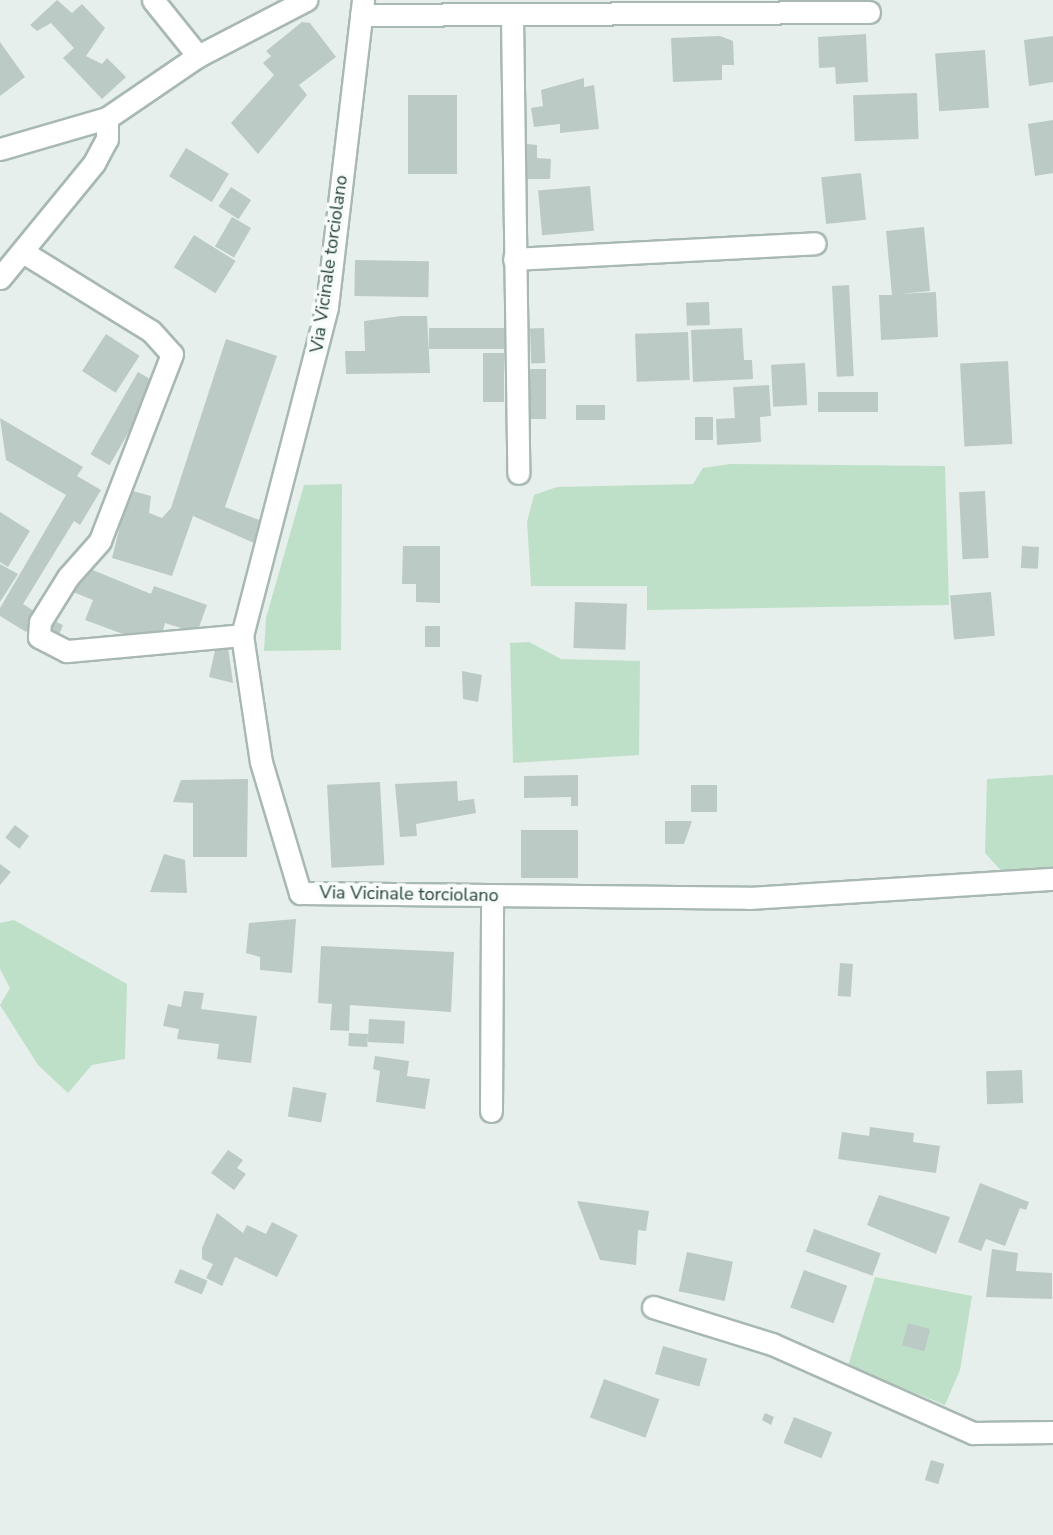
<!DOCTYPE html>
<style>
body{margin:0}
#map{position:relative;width:1053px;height:1535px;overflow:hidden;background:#e6efeb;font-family:"Nunito Sans",sans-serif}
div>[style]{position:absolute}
.green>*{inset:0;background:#bfe0c8}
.building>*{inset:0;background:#bbcac4;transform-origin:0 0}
.roads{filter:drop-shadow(2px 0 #a8b8b2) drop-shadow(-2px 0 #a8b8b2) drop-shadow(0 2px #a8b8b2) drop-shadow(0 -2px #a8b8b2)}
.minor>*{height:21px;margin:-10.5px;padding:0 10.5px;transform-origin:10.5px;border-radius:10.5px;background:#fff}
span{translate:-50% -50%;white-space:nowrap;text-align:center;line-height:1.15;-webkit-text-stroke:7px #f7fbf9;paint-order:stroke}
.street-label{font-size:18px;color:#24423a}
</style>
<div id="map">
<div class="green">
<div style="clip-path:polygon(730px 464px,945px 466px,949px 605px,647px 610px,647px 586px,531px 586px,527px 522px,534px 495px,557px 487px,693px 484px,703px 468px)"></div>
<div style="clip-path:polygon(342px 484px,341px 650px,264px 651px,266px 618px,304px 485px)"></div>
<div style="clip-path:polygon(529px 642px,561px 659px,640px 661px,639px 755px,513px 763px,510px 643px)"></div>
<div style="clip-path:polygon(1053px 775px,1053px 872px,1006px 876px,985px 853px,987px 779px)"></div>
<div style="clip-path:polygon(14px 920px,127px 984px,125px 1059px,92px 1065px,68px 1093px,38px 1065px,0 1005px,10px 988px,0 969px,0 923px)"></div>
<div style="clip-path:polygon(875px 1277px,972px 1296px,960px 1370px,945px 1405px,848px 1366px)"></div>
</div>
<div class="building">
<div style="clip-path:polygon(57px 0,72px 13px,82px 4px,105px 28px,86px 56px,102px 64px,107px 58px,126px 77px,102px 99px,63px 58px,74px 48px,51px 23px,37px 31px,30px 25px)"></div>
<div style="clip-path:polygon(302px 22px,310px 23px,336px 57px,299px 85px,307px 95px,258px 154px,231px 123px,274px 75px,263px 63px,271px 56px,266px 51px)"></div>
<div style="clip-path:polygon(866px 34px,868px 82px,836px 84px,835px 67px,819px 68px,818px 37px)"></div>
<div style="clip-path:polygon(720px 36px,733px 41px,734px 65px,722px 65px,722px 80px,673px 82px,671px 38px)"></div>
<div style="clip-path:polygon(1053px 36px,1053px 82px,1029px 86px,1024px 40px)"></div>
<div style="clip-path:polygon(0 42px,25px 77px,0 96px)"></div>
<div style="left:985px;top:50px;width:58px;height:50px;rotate:86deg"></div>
<div style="clip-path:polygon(584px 78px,584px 87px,594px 85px,599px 129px,560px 133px,560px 124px,534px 127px,531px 108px,543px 106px,541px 90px)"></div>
<div style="left:917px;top:93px;width:46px;height:64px;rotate:88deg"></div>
<div style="left:408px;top:95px;width:49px;height:79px"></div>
<div style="clip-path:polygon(1053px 120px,1053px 173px,1035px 176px,1028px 124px)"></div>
<div style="clip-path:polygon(527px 144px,537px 145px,537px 158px,551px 159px,550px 179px,526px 179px)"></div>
<div style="left:186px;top:148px;width:50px;height:33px;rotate:31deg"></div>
<div style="left:861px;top:173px;width:47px;height:40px;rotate:84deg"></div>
<div style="left:590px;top:186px;width:45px;height:52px;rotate:85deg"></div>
<div style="left:231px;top:187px;width:24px;height:23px;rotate:33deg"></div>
<div style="left:232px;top:217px;width:22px;height:34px;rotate:30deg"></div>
<div style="clip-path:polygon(924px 227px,930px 291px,900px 294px,936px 292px,938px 337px,881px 340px,879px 295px,892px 295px,886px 231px)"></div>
<div style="left:194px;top:235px;width:49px;height:38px;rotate:32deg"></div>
<div style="left:355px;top:260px;width:74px;height:36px;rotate:1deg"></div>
<div style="left:849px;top:285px;width:91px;height:17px;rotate:87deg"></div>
<div style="left:709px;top:302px;width:23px;height:23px;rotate:88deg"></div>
<div style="clip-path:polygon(401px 316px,427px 316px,430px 373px,346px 374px,345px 351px,365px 351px,364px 321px)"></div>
<div style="left:504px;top:328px;width:21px;height:75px;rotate:90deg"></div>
<div style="left:544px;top:328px;width:35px;height:14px;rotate:88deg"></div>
<div style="clip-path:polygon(742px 328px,744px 360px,752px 360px,753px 379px,693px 382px,691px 330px)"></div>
<div style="left:688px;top:332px;width:48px;height:53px;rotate:88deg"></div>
<div style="left:106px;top:334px;width:40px;height:44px;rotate:33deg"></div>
<div style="clip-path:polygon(226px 339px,277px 356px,225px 507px,262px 521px,254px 543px,193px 516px,172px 576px,112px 558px,129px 490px,151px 496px,149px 513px,162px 518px,171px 508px)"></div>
<div style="left:483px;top:353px;width:21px;height:49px"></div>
<div style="left:1008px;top:361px;width:83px;height:48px;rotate:87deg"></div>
<div style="left:805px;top:363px;width:42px;height:34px;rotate:87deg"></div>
<div style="left:530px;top:369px;width:16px;height:50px"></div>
<div style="left:138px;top:372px;width:22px;height:95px;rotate:30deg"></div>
<div style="clip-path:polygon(769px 385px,771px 416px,760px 417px,761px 442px,717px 445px,716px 419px,735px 418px,733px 387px)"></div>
<div style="left:818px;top:392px;width:60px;height:20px"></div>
<div style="left:605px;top:405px;width:15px;height:29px;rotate:90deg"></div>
<div style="left:713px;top:417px;width:23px;height:18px;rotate:90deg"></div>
<div style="clip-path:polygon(0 418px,83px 467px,77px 476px,101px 490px,80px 525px,74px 521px,23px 604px,37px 613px,26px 632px,0 616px,0 608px,66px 495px,6px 460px)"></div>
<div style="left:985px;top:491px;width:67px;height:26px;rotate:87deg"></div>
<div style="clip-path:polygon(0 512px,30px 531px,8px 567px,0 562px)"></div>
<div style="clip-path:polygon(403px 546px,440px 546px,440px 603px,416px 602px,416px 584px,402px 584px)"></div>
<div style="left:1022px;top:546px;width:17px;height:22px;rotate:3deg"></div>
<div style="clip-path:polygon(0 564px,18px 574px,0 602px)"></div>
<div style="clip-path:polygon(83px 566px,151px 594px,154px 586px,207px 605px,197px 633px,165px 623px,161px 637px,142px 641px,85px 620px,93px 600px,73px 592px)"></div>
<div style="left:991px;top:592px;width:44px;height:41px;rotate:85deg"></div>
<div style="left:575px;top:602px;width:52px;height:46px;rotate:2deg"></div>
<div style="clip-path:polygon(50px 619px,63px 625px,56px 642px,49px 639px)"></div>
<div style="left:425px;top:626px;width:15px;height:21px"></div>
<div style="clip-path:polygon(216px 646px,228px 647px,233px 683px,209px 677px)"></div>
<div style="clip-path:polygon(462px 671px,482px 675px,478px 702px,463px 699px)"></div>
<div style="clip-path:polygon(578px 775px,578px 806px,571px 806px,571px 797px,524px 798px,524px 776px)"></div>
<div style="clip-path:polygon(248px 779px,247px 857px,193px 857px,193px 803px,173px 802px,181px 780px)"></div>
<div style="clip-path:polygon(457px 781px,458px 801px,474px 799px,476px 813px,416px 824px,417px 836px,400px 837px,395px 784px)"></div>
<div style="left:380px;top:782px;width:83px;height:53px;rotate:87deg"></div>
<div style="left:717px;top:785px;width:27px;height:26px;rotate:90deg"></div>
<div style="clip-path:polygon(665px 821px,692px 821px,684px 844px,665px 844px)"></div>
<div style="left:15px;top:825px;width:18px;height:16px;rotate:38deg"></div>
<div style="left:521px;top:830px;width:57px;height:48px"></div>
<div style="clip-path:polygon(164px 854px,185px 860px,187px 893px,150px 892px)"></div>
<div style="clip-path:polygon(0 864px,11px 872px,0 885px)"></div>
<div style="clip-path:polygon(296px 919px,292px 973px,260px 970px,260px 957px,246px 953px,249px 923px)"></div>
<div style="clip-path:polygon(321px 946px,454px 952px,451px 1012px,350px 1005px,349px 1031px,330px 1030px,332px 1004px,318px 1003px)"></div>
<div style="left:840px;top:963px;width:13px;height:33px;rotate:4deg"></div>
<div style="clip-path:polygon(184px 991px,204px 993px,201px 1009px,257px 1016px,251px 1063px,217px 1059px,219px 1044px,177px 1039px,179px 1029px,163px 1026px,168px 1004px,181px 1007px)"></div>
<div style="left:369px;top:1019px;width:36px;height:23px;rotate:3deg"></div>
<div style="left:349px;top:1033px;width:19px;height:13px;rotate:3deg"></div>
<div style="clip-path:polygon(375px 1056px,409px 1061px,407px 1076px,430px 1079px,425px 1109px,376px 1102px,380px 1071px,373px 1069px)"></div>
<div style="left:1022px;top:1070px;width:33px;height:36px;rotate:88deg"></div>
<div style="left:293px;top:1087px;width:34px;height:30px;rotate:10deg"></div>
<div style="clip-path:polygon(870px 1127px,914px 1133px,913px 1142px,940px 1146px,936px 1173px,838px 1159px,842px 1132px,869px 1136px)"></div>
<div style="clip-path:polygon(228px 1150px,243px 1160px,237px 1168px,246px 1174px,234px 1190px,211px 1173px)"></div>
<div style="clip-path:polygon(980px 1183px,1029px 1202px,1026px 1210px,1020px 1208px,1005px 1246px,986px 1239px,981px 1251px,958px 1242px)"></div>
<div style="clip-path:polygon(879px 1195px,950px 1217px,936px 1254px,867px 1225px)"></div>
<div style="clip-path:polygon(577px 1201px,649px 1211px,646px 1231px,638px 1230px,636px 1265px,600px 1260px)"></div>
<div style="clip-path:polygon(217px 1213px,243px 1233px,247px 1225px,266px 1234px,272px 1222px,298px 1235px,277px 1277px,235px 1257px,222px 1286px,206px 1278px,213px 1264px,202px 1259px,202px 1248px)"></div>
<div style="left:814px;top:1229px;width:71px;height:24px;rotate:20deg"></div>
<div style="clip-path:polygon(992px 1249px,1018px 1253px,1016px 1271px,1052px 1273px,1052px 1299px,986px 1297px)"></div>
<div style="left:687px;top:1252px;width:47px;height:40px;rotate:12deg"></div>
<div style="left:180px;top:1269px;width:30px;height:15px;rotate:23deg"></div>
<div style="left:804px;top:1270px;width:46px;height:40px;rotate:20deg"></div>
<div style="left:908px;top:1323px;width:23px;height:23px;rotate:15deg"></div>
<div style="left:663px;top:1346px;width:46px;height:29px;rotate:16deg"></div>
<div style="left:604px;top:1379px;width:59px;height:41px;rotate:20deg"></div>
<div style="clip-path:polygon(765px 1413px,774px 1417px,771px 1425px,762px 1420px)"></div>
<div style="left:794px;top:1417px;width:41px;height:28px;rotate:22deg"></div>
<div style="left:931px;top:1460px;width:14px;height:21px;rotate:17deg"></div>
</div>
<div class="roads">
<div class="minor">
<div style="left:153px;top:0;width:72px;rotate:51.2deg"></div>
<div style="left:363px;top:0;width:309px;rotate:96.7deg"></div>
<div style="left:327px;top:307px;width:339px;rotate:104.5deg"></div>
<div style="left:242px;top:635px;width:128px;rotate:81.5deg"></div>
<div style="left:261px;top:762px;width:137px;rotate:73.4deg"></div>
<div style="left:300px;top:893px;width:449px;rotate:0.6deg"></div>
<div style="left:749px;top:898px;width:305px;rotate:-3.6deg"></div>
<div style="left:361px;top:15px;width:508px;rotate:-0.34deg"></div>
<div style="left:512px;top:16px;width:457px;rotate:89.2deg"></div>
<div style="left:0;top:149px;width:111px;rotate:-16.2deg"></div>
<div style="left:107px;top:118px;width:110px;rotate:-34.3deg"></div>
<div style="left:198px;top:56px;width:122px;rotate:-27.4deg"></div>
<div style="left:23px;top:252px;width:150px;rotate:31.7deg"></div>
<div style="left:151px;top:331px;width:31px;rotate:48deg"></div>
<div style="left:172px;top:354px;width:200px;rotate:111.1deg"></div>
<div style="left:100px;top:541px;width:48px;rotate:131.6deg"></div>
<div style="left:68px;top:577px;width:53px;rotate:121.9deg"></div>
<div style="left:40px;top:622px;width:15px;rotate:94deg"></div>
<div style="left:39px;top:637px;width:31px;rotate:27deg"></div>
<div style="left:67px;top:651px;width:176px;rotate:-5.2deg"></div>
<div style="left:514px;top:259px;width:301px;rotate:-3deg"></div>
<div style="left:0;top:278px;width:149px;rotate:-50.7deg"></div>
<div style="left:94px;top:163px;width:27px;rotate:-62deg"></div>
<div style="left:107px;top:139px;width:21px;rotate:-90deg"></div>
<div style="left:491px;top:1111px;width:216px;rotate:-89.7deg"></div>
<div style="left:653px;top:1307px;width:125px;rotate:17.3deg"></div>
<div style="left:772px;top:1344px;width:220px;rotate:23.9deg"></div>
<div style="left:973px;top:1433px;width:80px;rotate:-0.7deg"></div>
</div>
</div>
<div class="street-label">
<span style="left:329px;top:264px;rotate:-82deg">Via Vicinale torciolano</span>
<span style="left:409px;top:894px;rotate:1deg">Via Vicinale torciolano</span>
</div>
</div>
